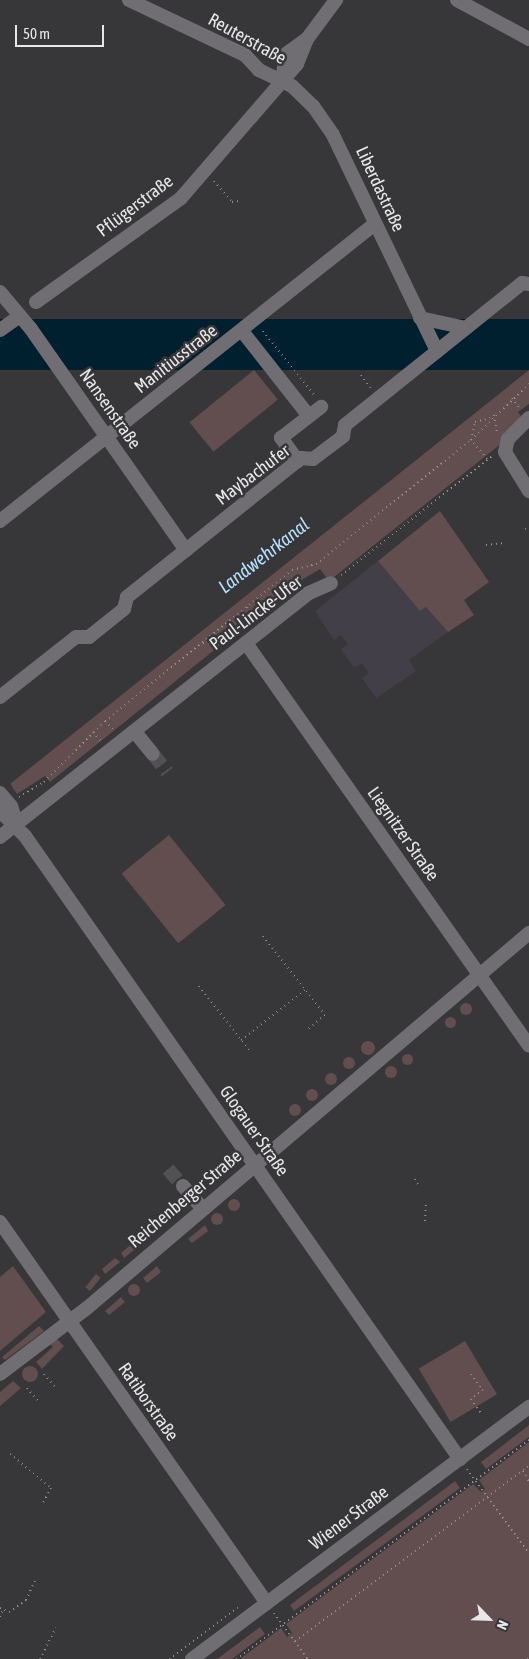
<!DOCTYPE html>
<meta charset="utf-8">
<style>
body{margin:0}
#map{position:relative;width:529px;height:1659px;overflow:hidden;background:#373639;font-family:"Asap Condensed",sans-serif}
div>[style]{position:absolute}
.built>*{inset:0;background:#423f48}
.green>*{inset:0;background:#624d4f;transform-origin:0 0}
.round{border-radius:50%}
.water>*{inset:0;background:#01202f;transform-origin:0 0}
.pier>*{inset:0;background:#373639}
.minor-tunnel>*{height:14px;margin-top:-7px;transform-origin:0;background:repeating-linear-gradient(90deg,#515053 0 14px,transparent 0 21px)}
.path>*{height:2px;margin-top:-1px;transform-origin:0;background:repeating-linear-gradient(90deg,#908f92 0 1px,transparent 0 5px)}
.minor>*{height:14px;margin:-7px;padding:0 7px;transform-origin:7px;border-radius:7px;background:#706e72}
span{translate:-50% -50%;white-space:nowrap;text-align:center;line-height:1.15;-webkit-text-stroke:5px #373639;paint-order:stroke}
.street-label{font-size:18px;color:#e7e6e9}
.water-label{font-size:19px;color:#b3e1fd;font-style:italic}
.north{position:absolute;left:464px;top:1594px;width:50px;height:50px;-webkit-text-stroke:4px #373639;paint-order:stroke;rotate:114deg;font-size:14px;font-weight:700;line-height:20px;text-align:center;color:#e7e6e9}
.north::after{content:'';display:block;margin:auto;width:18px;height:22px;background:#e7e6e9;clip-path:polygon(50% 0,100% 100%,50% 72%,0 100%)}
.scale{position:absolute;left:15px;top:25px;width:89px;height:22px;box-sizing:border-box;border:2px solid #e7e6e9;border-top:0;padding-left:6px;font-size:15px;line-height:18px;white-space:nowrap;color:#e7e6e9;-webkit-text-stroke:4px #373639;paint-order:stroke}
</style>
<div id="map">
<div class="built">
<div style="clip-path:polygon(378px 561px,420px 610px,426px 607px,448px 632px,409px 660px,416px 671px,376px 698px,362px 678px,369px 673px,362px 663px,354px 668px,341px 649px,348px 644px,341px 635px,334px 640px,315px 611px)"></div>
</div>
<div class="green">
<div style="left:254px;top:370px;width:38px;height:83px;rotate:51deg"></div>
<div style="clip-path:polygon(529px 370px,529px 404px,518px 412px,521px 416px,502px 443px,329px 581px,320px 569px,300px 581px,50px 782px,45px 776px,17px 794px,10px 784px)"></div>
<div style="clip-path:polygon(440px 511px,489px 582px,464px 600px,474px 615px,448px 632px,426px 607px,420px 611px,378px 561px)"></div>
<div style="left:169px;top:835px;width:90px;height:61px;rotate:51deg"></div>
<div class="round" style="left:460px;top:1003px;width:12px;height:12px"></div>
<div class="round" style="left:444.5px;top:1016.5px;width:11px;height:11px"></div>
<div class="round" style="left:361px;top:1041px;width:14px;height:14px"></div>
<div class="round" style="left:401.5px;top:1053.5px;width:11px;height:11px"></div>
<div class="round" style="left:343px;top:1057px;width:12px;height:12px"></div>
<div class="round" style="left:385px;top:1066px;width:12px;height:12px"></div>
<div class="round" style="left:325px;top:1073px;width:12px;height:12px"></div>
<div class="round" style="left:306px;top:1089px;width:12px;height:12px"></div>
<div class="round" style="left:289px;top:1104px;width:12px;height:12px"></div>
<div style="clip-path:polygon(185px 1198px,190px 1202px,177px 1214px,173px 1208px)"></div>
<div class="round" style="left:228px;top:1199px;width:12px;height:12px"></div>
<div class="round" style="left:211px;top:1213px;width:12px;height:12px"></div>
<div style="clip-path:polygon(168px 1213px,172px 1217px,159px 1229px,156px 1223px)"></div>
<div style="clip-path:polygon(205px 1225px,208px 1231px,192px 1243px,188px 1239px)"></div>
<div style="clip-path:polygon(135px 1241px,140px 1245px,124px 1258px,121px 1253px)"></div>
<div style="clip-path:polygon(115px 1258px,120px 1262px,105px 1274px,102px 1269px)"></div>
<div style="clip-path:polygon(13px 1266px,46px 1312px,0 1351px,0 1277px)"></div>
<div style="clip-path:polygon(157px 1266px,161px 1272px,147px 1283px,143px 1278px)"></div>
<div style="left:96px;top:1274px;width:6px;height:17px;rotate:39deg"></div>
<div class="round" style="left:128px;top:1284px;width:12px;height:12px"></div>
<div style="clip-path:polygon(121px 1297px,125px 1302px,109px 1315px,105px 1311px)"></div>
<div style="clip-path:polygon(39px 1326px,44px 1331px,5px 1360px,2px 1357px)"></div>
<div style="clip-path:polygon(57px 1339px,64px 1346px,42px 1369px,36px 1362px,53px 1347px,48px 1342px)"></div>
<div style="left:465px;top:1341px;width:62px;height:54px;rotate:59deg"></div>
<div class="round" style="left:22px;top:1366px;width:16px;height:16px"></div>
<div style="clip-path:polygon(13px 1381px,21px 1388px,0 1406px,0 1392px)"></div>
<div style="clip-path:polygon(529px 1425px,529px 1437px,486px 1469px,481px 1462px)"></div>
<div style="clip-path:polygon(529px 1442px,529px 1659px,240px 1659px,281px 1628px,287px 1637px,292px 1633px,286px 1624px,473px 1484px,481px 1492px,485px 1489px,479px 1480px)"></div>
<div style="clip-path:polygon(455px 1481px,460px 1488px,294px 1611px,290px 1605px)"></div>
<div style="clip-path:polygon(260px 1627px,265px 1634px,232px 1659px,217px 1659px)"></div>
</div>
<div class="water">
<div style="left:529px;top:319px;width:51px;height:675px;rotate:90deg"></div>
</div>
<div class="pier">
<div style="clip-path:polygon(0 770px,12px 786px,0 794px)"></div>
</div>
<div class="minor-tunnel">
<div style="left:153px;top:754px;width:23px;rotate:52deg"></div>
<div style="left:168px;top:1169px;width:23px;rotate:49deg"></div>
</div>
<div class="path">
<div style="left:214px;top:181px;width:28px;rotate:49deg"></div>
<div style="left:232px;top:202px;width:6px;rotate:-9deg"></div>
<div style="left:263px;top:331px;width:82px;rotate:51.4deg"></div>
<div style="left:361px;top:375px;width:16px;rotate:52deg"></div>
<div style="left:512px;top:398px;width:13px;rotate:51deg"></div>
<div style="left:494px;top:415px;width:17px;rotate:80deg"></div>
<div style="left:487px;top:459px;width:25px;rotate:-130deg"></div>
<div style="left:471px;top:440px;width:18px;rotate:-77deg"></div>
<div style="left:475px;top:422px;width:16px;rotate:-15deg"></div>
<div style="left:525px;top:529px;width:5px;rotate:-37deg"></div>
<div style="left:486px;top:545px;width:18px;rotate:-6deg"></div>
<div style="left:341px;top:575px;width:192px;rotate:-38.2deg"></div>
<div style="left:247px;top:607px;width:15px;rotate:74deg"></div>
<div style="left:203px;top:643px;width:21px;rotate:3deg"></div>
<div style="left:105px;top:721px;width:13px;rotate:45deg"></div>
<div style="left:93px;top:732px;width:11px;rotate:49deg"></div>
<div style="left:19px;top:797px;width:29px;rotate:-31deg"></div>
<div style="left:44px;top:782px;width:86px;rotate:-45deg"></div>
<div style="left:105px;top:721px;width:240px;rotate:-38.9deg"></div>
<div style="left:292px;top:570px;width:25px;rotate:-14deg"></div>
<div style="left:316px;top:564px;width:198px;rotate:-38.7deg"></div>
<div style="left:471px;top:440px;width:81px;rotate:-44deg"></div>
<div style="left:263px;top:936px;width:100px;rotate:51.9deg"></div>
<div style="left:325px;top:1015px;width:25px;rotate:140deg"></div>
<div style="left:199px;top:986px;width:83px;rotate:51.9deg"></div>
<div style="left:241px;top:1040px;width:81px;rotate:-38deg"></div>
<div style="left:415px;top:1179px;width:9px;rotate:63deg"></div>
<div style="left:425px;top:1221px;width:19px;rotate:-87deg"></div>
<div style="left:44px;top:1374px;width:18px;rotate:49deg"></div>
<div style="left:471px;top:1374px;width:20px;rotate:53deg"></div>
<div style="left:483px;top:1390px;width:15px;rotate:143deg"></div>
<div style="left:471px;top:1399px;width:19px;rotate:54deg"></div>
<div style="left:27px;top:1388px;width:18px;rotate:49deg"></div>
<div style="left:10px;top:1454px;width:53px;rotate:39.7deg"></div>
<div style="left:51px;top:1488px;width:19px;rotate:118deg"></div>
<div style="left:467px;top:1469px;width:104px;rotate:53.6deg"></div>
<div style="left:523px;top:1471px;width:13px;rotate:61deg"></div>
<div style="left:0;top:1608px;width:10px;rotate:24deg"></div>
<div style="left:9px;top:1612px;width:21px;rotate:-35deg"></div>
<div style="left:26px;top:1600px;width:21px;rotate:-65deg"></div>
<div style="left:274px;top:1613px;width:57px;rotate:53.5deg"></div>
<div style="left:0;top:1617px;width:9px;rotate:-69deg"></div>
<div style="left:295px;top:1641px;width:293px;rotate:-36.9deg"></div>
<div style="left:40px;top:1659px;width:35px;rotate:-63deg"></div>
<div style="left:169px;top:1659px;width:86px;rotate:-37deg"></div>
<div style="left:236px;top:1659px;width:366px;rotate:-36.8deg"></div>
<div style="left:527px;top:1659px;width:3px;rotate:-45deg"></div>
</div>
<div class="minor">
<div style="left:129px;top:0;width:128px;rotate:25.4deg"></div>
<div style="left:245px;top:55px;width:21px;rotate:47deg"></div>
<div style="left:259px;top:70px;width:37px;rotate:26deg"></div>
<div style="left:292px;top:86px;width:29px;rotate:44deg"></div>
<div style="left:313px;top:106px;width:35px;rotate:55deg"></div>
<div style="left:333px;top:135px;width:240px;rotate:64.3deg"></div>
<div style="left:457px;top:0;width:82px;rotate:28.4deg"></div>
<div style="left:282px;top:80px;width:26px;rotate:-81deg"></div>
<div style="left:286px;top:54px;width:26px;rotate:-36deg"></div>
<div style="left:0;top:292px;width:48px;rotate:50deg"></div>
<div style="left:31px;top:329px;width:270px;rotate:55deg"></div>
<div style="left:36px;top:302px;width:178px;rotate:-35.6deg"></div>
<div style="left:181px;top:198px;width:177px;rotate:-49.1deg"></div>
<div style="left:297px;top:64px;width:27px;rotate:-68deg"></div>
<div style="left:307px;top:39px;width:49px;rotate:-53.4deg"></div>
<div style="left:420px;top:318px;width:47px;rotate:12.3deg"></div>
<div style="left:0;top:330px;width:24px;rotate:-35deg"></div>
<div style="left:242px;top:331px;width:108px;rotate:51.8deg"></div>
<div style="left:529px;top:418px;width:30px;rotate:135deg"></div>
<div style="left:508px;top:439px;width:13px;rotate:103deg"></div>
<div style="left:505px;top:452px;width:46px;rotate:58.4deg"></div>
<div style="left:298px;top:461px;width:29px;rotate:-126deg"></div>
<div style="left:281px;top:438px;width:51px;rotate:-37.8deg"></div>
<div style="left:0;top:521px;width:478px;rotate:-38.4deg"></div>
<div style="left:246px;top:643px;width:492px;rotate:54.9deg"></div>
<div style="left:0;top:697px;width:97px;rotate:-38.3deg"></div>
<div style="left:76px;top:637px;width:13px"></div>
<div style="left:89px;top:637px;width:45px;rotate:-38.7deg"></div>
<div style="left:124px;top:609px;width:12px;rotate:-76deg"></div>
<div style="left:127px;top:597px;width:223px;rotate:-38.6deg"></div>
<div style="left:301px;top:458px;width:12px;rotate:5deg"></div>
<div style="left:313px;top:459px;width:38px;rotate:-37deg"></div>
<div style="left:343px;top:436px;width:11px;rotate:-80deg"></div>
<div style="left:345px;top:425px;width:227px;rotate:-38.7deg"></div>
<div style="left:522px;top:283px;width:7px;rotate:8deg"></div>
<div style="left:135px;top:732px;width:28px;rotate:51deg"></div>
<div style="left:0;top:793px;width:17px;rotate:50deg"></div>
<div style="left:11px;top:806px;width:19px;rotate:72deg"></div>
<div style="left:0;top:811px;width:35px;rotate:45deg"></div>
<div style="left:25px;top:836px;width:760px;rotate:55.08deg"></div>
<div style="left:0;top:837px;width:394px;rotate:-38.3deg"></div>
<div style="left:309px;top:593px;width:24px;rotate:-24deg"></div>
<div style="left:183px;top:1186px;width:30px;rotate:49deg"></div>
<div style="left:0;top:1222px;width:465px;rotate:55deg"></div>
<div style="left:0;top:1374px;width:109px;rotate:-37.2deg"></div>
<div style="left:87px;top:1308px;width:580px;rotate:-40.31deg"></div>
<div style="left:192px;top:1659px;width:421px;rotate:-36.8deg"></div>
</div>
<div class="street-label">
<span style="left:247px;top:39px;rotate:29deg">Reuterstraße</span>
<span style="left:380px;top:189px;rotate:65deg">Liberdastraße</span>
<span style="left:135px;top:206px;rotate:-37deg">Pflügerstraße</span>
<span style="left:176px;top:359px;rotate:-38deg">Manitiusstraße</span>
<span style="left:110px;top:409px;rotate:55deg">Nansenstraße</span>
<span style="left:253px;top:475px;rotate:-37deg">Maybachufer</span>
<span style="left:256px;top:613px;rotate:-37deg">Paul-Lincke-Ufer</span>
<span style="left:403px;top:834px;rotate:55deg">Liegnitzer Straße</span>
<span style="left:254px;top:1131px;rotate:55deg">Glogauer Straße</span>
<span style="left:185px;top:1199px;rotate:-40deg">Reichenberger Straße</span>
<span style="left:148px;top:1402px;rotate:55deg">Ratiborstraße</span>
<span style="left:349px;top:1518px;rotate:-37deg">Wiener Straße</span>
</div>
<div class="water-label">
<span style="left:264px;top:556px;rotate:-38deg">Landwehrkanal</span>
</div>
<div class="north">N</div>
<div class="scale">50 m</div>
</div>
